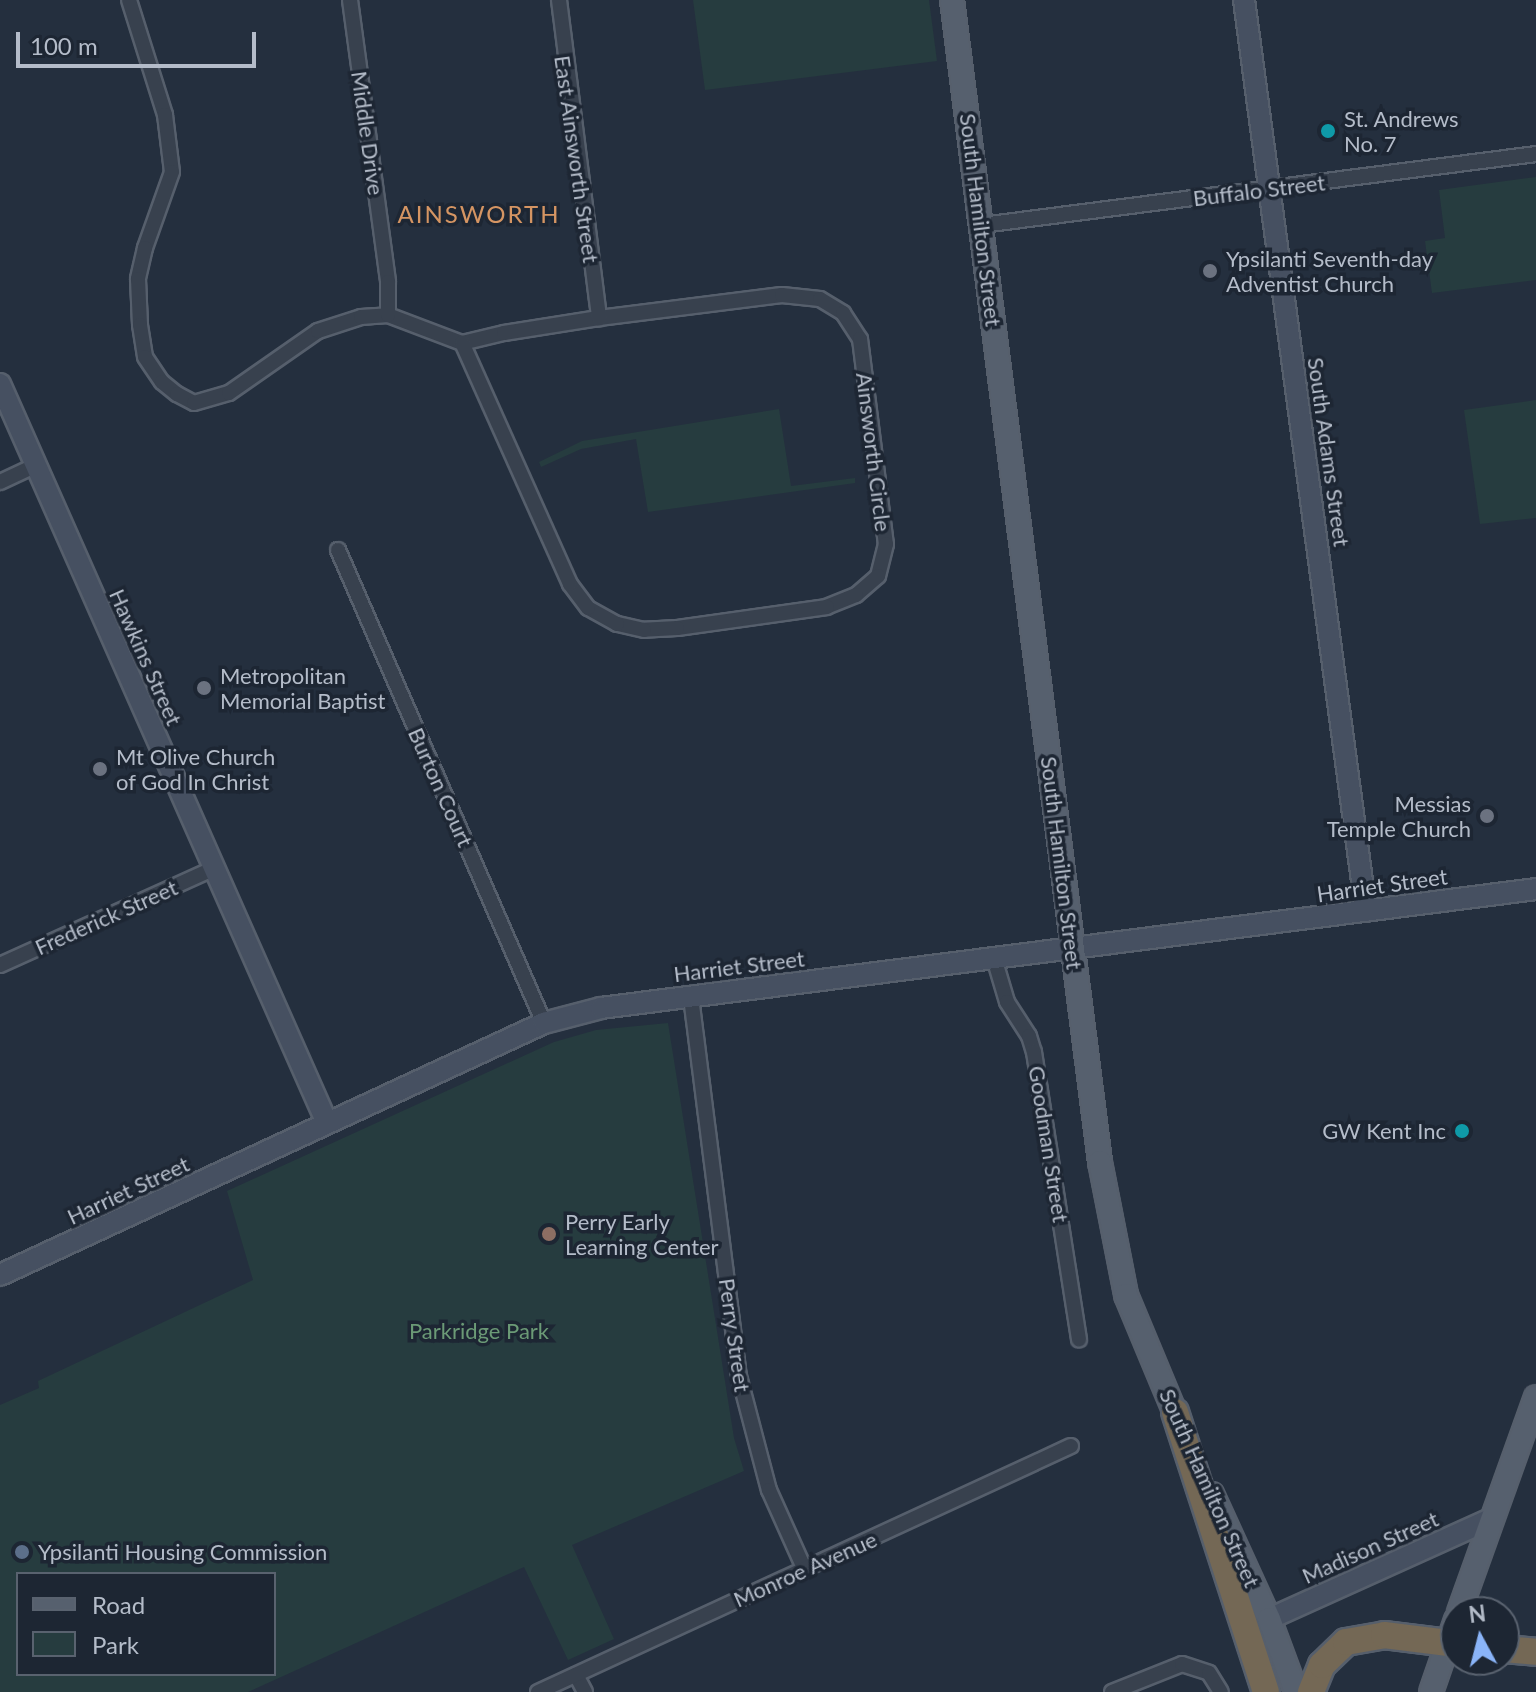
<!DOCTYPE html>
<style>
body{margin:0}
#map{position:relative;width:1536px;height:1692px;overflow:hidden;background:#242f3e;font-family:Lato,sans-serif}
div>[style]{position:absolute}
.green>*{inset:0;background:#263c3f}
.roads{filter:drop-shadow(2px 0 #565f6c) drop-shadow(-2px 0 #565f6c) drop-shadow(0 2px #565f6c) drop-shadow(0 -2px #565f6c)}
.street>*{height:14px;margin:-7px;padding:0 7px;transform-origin:7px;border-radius:7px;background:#38414e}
.secondary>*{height:20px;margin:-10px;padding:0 10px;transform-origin:10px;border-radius:10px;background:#465061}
.primary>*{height:22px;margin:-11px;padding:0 11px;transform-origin:11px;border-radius:11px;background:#56606e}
.highway>*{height:26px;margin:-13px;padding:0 13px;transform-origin:13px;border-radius:13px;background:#746855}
.dots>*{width:22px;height:22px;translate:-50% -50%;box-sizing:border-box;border:4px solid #1d2633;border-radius:50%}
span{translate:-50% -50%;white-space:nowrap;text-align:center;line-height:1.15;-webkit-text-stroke:7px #1d2633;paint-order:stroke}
.poi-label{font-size:22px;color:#b4bcc9}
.left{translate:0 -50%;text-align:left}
.right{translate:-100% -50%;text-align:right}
.street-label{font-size:22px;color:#b4bcc9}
.park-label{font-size:22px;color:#6b9a76}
.neighbourhood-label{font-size:24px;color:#d59563;letter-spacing:2px}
.legend{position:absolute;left:16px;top:1572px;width:260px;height:104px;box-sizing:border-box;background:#1d2633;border:2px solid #59626f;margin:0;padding:10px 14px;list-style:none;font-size:24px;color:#b4bcc9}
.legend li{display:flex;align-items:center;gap:16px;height:40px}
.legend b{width:40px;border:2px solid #59626f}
.north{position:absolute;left:1440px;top:1596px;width:80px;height:80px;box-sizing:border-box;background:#1d2633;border:2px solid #59626f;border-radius:50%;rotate:353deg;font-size:22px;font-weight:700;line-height:32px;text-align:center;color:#b4bcc9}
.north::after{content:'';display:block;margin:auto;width:28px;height:36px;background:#8ab4f8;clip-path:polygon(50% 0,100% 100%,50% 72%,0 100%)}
.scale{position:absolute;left:16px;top:32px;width:240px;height:36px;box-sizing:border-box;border:4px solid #b4bcc9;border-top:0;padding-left:10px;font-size:24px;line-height:28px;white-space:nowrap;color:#b4bcc9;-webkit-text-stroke:6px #1d2633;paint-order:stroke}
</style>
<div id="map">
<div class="green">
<div style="clip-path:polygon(693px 0,929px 0,937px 61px,705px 90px)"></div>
<div style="clip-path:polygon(1536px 177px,1536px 280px,1432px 293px,1425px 241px,1445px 238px,1439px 190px)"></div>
<div style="clip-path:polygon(1536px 400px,1536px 518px,1480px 524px,1464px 410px)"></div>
<div style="clip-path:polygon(779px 409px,791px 486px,855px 478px,855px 483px,648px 512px,636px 439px,581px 449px,541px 467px,539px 462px,582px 441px)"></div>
<div style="clip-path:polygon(evenodd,668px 1023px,734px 1438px,744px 1471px,572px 1545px,614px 1639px,568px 1660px,524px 1567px,248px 1692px,0 1692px,0 1405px,39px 1388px,38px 1381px,253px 1280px,227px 1191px,554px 1042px,596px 1030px,668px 1023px,274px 1574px,274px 1674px,18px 1674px,18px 1574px,274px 1574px)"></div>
</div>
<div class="roads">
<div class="street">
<div style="left:129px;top:0;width:121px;rotate:72.6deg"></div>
<div style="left:165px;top:115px;width:57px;rotate:83deg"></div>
<div style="left:172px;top:172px;width:81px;rotate:109.6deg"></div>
<div style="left:145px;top:248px;width:32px;rotate:103deg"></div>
<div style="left:138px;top:279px;width:46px;rotate:87.5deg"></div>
<div style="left:140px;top:325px;width:32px;rotate:81deg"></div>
<div style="left:145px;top:357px;width:30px;rotate:56deg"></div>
<div style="left:162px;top:382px;width:19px;rotate:39deg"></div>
<div style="left:177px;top:394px;width:19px;rotate:28deg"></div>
<div style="left:194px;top:403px;width:36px;rotate:-16deg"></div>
<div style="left:229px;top:393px;width:108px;rotate:-34.9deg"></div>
<div style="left:318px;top:331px;width:45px;rotate:-18deg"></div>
<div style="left:361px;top:317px;width:27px;rotate:-4deg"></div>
<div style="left:388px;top:315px;width:79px;rotate:20.7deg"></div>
<div style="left:462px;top:343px;width:43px;rotate:-13.4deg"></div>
<div style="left:504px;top:333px;width:96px;rotate:-9deg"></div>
<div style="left:599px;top:318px;width:184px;rotate:-7.2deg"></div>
<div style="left:782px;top:295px;width:38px;rotate:6deg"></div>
<div style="left:820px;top:299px;width:27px;rotate:31deg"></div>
<div style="left:843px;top:313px;width:31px;rotate:57deg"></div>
<div style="left:860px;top:339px;width:207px;rotate:82.8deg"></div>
<div style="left:886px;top:544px;width:33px;rotate:104deg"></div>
<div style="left:878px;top:576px;width:29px;rotate:139deg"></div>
<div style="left:856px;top:595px;width:31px;rotate:158deg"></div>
<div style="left:827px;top:607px;width:151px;rotate:172deg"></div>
<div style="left:677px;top:628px;width:33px;rotate:177deg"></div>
<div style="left:644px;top:630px;width:28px;rotate:-167deg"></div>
<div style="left:617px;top:624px;width:33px;rotate:-151deg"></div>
<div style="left:588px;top:608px;width:30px;rotate:-127deg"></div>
<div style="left:570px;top:584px;width:264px;rotate:-114.1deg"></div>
<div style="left:350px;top:0;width:285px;rotate:82.3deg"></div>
<div style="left:388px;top:282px;width:33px;rotate:90deg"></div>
<div style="left:559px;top:0;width:321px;rotate:82.8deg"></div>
<div style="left:982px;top:225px;width:559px;rotate:-7.3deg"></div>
<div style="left:0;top:482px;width:40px;rotate:-25deg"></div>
<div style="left:338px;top:550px;width:516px;rotate:66.47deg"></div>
<div style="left:994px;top:958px;width:46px;rotate:73.5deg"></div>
<div style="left:1007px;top:1002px;width:40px;rotate:57.1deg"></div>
<div style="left:1029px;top:1036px;width:17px;rotate:73deg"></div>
<div style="left:1034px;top:1052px;width:291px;rotate:81.1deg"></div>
<div style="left:0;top:965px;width:234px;rotate:-24.3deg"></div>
<div style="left:691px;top:997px;width:382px;rotate:82.8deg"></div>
<div style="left:739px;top:1376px;width:118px;rotate:75.3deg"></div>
<div style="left:769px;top:1490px;width:85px;rotate:65.8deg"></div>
<div style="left:576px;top:1675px;width:19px;rotate:62deg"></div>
<div style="left:538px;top:1692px;width:587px;rotate:-24.78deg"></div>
<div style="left:1112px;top:1692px;width:75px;rotate:-21.8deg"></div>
<div style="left:1182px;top:1664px;width:28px;rotate:18deg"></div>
<div style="left:1209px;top:1673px;width:22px;rotate:58deg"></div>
</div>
<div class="secondary">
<div style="left:1244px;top:0;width:919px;rotate:82.37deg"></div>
<div style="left:0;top:384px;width:808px;rotate:66.13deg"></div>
<div style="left:0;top:1275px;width:600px;rotate:-24.86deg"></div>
<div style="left:544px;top:1023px;width:59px;rotate:-14.7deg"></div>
<div style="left:601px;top:1008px;width:943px;rotate:-7.25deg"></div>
<div style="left:1269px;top:1619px;width:243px;rotate:-24.3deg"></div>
</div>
<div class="primary">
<div style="left:952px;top:0;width:1171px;rotate:82.74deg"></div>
<div style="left:1100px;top:1162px;width:136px;rotate:78.9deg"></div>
<div style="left:1126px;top:1295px;width:143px;rotate:67.4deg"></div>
<div style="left:1212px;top:1494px;width:137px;rotate:65.5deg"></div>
<div style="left:1269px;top:1619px;width:78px;rotate:69.7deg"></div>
<div style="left:1459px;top:1612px;width:228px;rotate:-70.3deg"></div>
<div style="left:1431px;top:1692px;width:76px;rotate:-70.9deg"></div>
</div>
<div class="highway">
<div style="left:1175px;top:1412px;width:294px;rotate:72deg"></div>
<div style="left:1504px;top:1649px;width:32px;rotate:5deg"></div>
<div style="left:1311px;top:1692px;width:29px;rotate:-68deg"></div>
<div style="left:1322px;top:1665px;width:33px;rotate:-44deg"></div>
<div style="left:1346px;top:1642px;width:39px;rotate:-10deg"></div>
<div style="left:1384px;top:1635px;width:73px;rotate:7.1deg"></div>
</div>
</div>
<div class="dots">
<div style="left:1328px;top:131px;background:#0f9aa8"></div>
<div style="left:1210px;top:271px;background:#6b7280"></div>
<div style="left:204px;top:688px;background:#6b7280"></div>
<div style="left:100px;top:769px;background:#6b7280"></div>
<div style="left:1487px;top:816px;background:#6b7280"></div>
<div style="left:1462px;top:1131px;background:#0f9aa8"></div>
<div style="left:549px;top:1234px;background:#8d6e63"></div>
<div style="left:22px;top:1552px;background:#5c6f8a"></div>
</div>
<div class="poi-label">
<span class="left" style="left:1344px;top:131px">St. Andrews<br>No. 7</span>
<span class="left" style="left:1226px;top:271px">Ypsilanti Seventh-day<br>Adventist Church</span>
<span class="left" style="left:220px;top:688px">Metropolitan<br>Memorial Baptist</span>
<span class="left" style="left:116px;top:769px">Mt Olive Church<br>of God In Christ</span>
<span class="right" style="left:1471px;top:816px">Messias<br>Temple Church</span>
<span class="right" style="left:1446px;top:1131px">GW Kent Inc</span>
<span class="left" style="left:565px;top:1234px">Perry Early<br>Learning Center</span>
<span class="left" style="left:38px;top:1552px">Ypsilanti Housing Commission</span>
</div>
<div class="street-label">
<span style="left:368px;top:133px;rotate:82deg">Middle Drive</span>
<span style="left:577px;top:159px;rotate:82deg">East Ainsworth Street</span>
<span style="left:1259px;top:190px;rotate:-7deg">Buffalo Street</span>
<span style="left:981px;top:220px;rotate:83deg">South Hamilton Street</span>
<span style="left:874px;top:452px;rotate:83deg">Ainsworth Circle</span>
<span style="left:1329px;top:452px;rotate:82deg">South Adams Street</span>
<span style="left:146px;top:657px;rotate:66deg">Hawkins Street</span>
<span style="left:441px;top:787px;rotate:66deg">Burton Court</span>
<span style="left:1062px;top:863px;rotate:83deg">South Hamilton Street</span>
<span style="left:1382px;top:885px;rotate:-8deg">Harriet Street</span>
<span style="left:106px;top:917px;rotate:-24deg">Frederick Street</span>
<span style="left:739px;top:966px;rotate:-7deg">Harriet Street</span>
<span style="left:1049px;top:1144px;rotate:81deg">Goodman Street</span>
<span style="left:128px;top:1190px;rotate:-25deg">Harriet Street</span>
<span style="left:735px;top:1335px;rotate:82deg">Perry Street</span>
<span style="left:1210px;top:1488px;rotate:66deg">South Hamilton Street</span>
<span style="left:1370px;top:1547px;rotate:-24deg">Madison Street</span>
<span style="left:805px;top:1569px;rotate:-24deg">Monroe Avenue</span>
</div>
<div class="park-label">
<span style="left:479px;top:1331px">Parkridge Park</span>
</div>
<div class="neighbourhood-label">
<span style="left:479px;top:214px">AINSWORTH</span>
</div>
<ul class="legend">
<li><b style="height:10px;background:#56606e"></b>Road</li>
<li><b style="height:22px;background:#263c3f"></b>Park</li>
</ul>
<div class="north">N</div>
<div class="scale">100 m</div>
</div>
